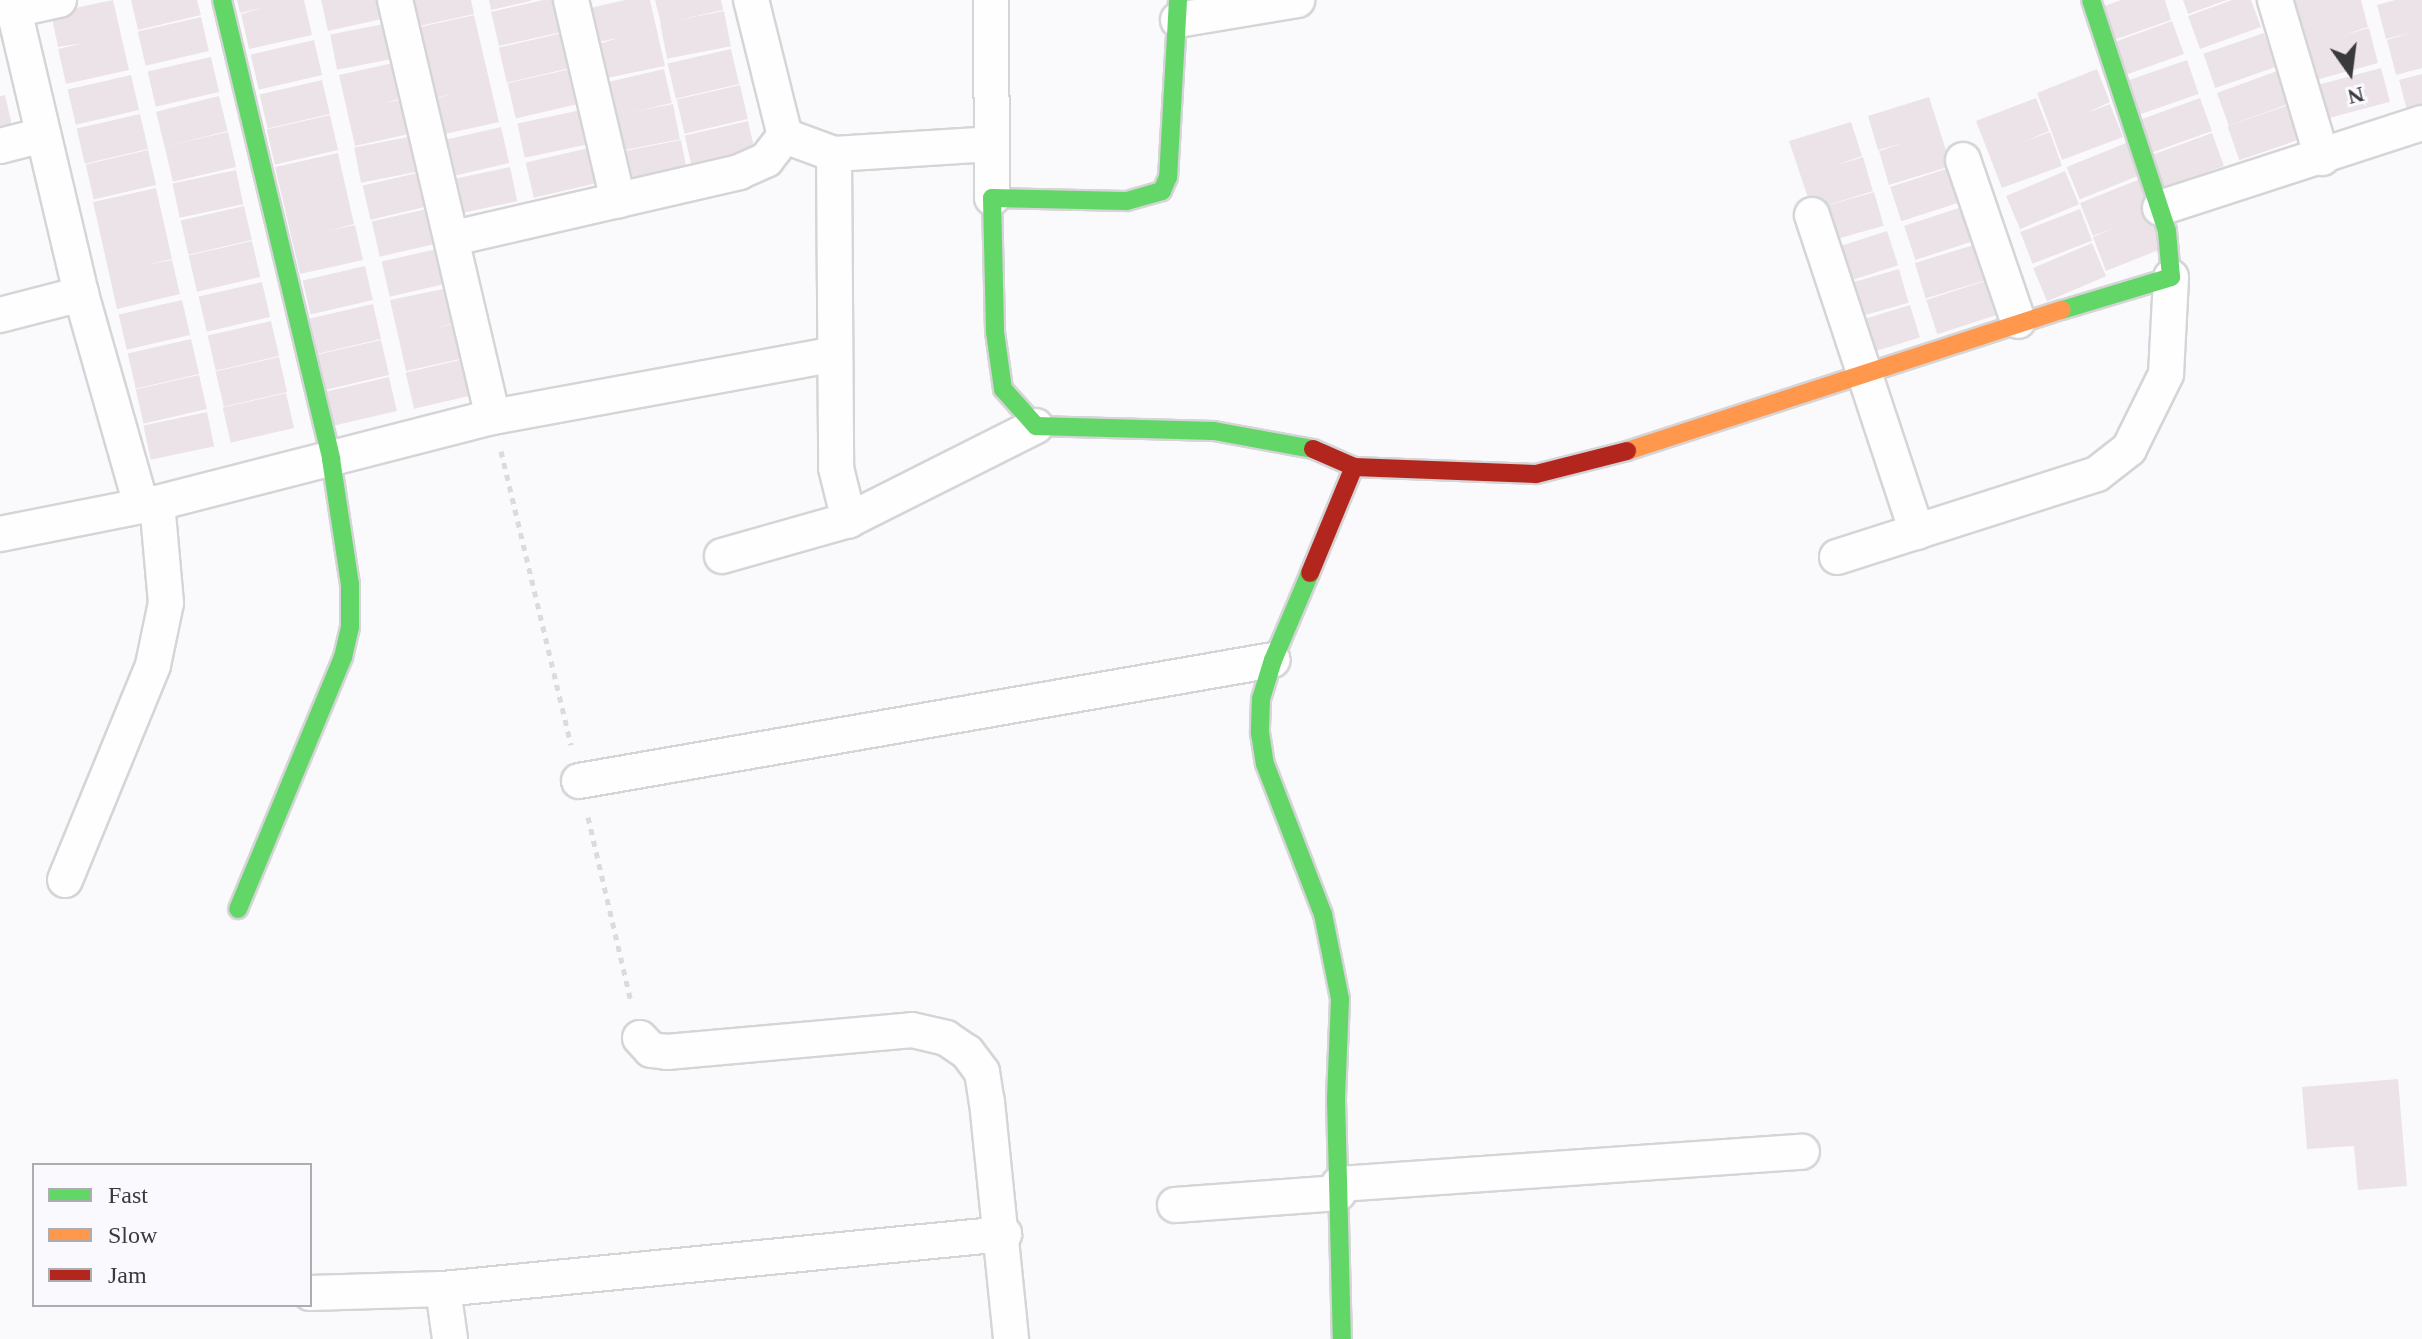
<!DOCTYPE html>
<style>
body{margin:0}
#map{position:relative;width:2422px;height:1339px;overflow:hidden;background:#fafafd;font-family:"Times New Roman",serif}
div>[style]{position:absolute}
.building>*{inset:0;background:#ece3e8;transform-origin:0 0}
.path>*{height:5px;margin-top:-2.5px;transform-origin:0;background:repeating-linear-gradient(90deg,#dbdbdc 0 6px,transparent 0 12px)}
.roads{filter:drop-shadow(2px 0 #d5d5d8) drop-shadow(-2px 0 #d5d5d8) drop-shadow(0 2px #d5d5d8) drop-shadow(0 -2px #d5d5d8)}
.street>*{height:34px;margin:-17px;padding:0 17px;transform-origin:17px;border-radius:17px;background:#fefeff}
.fast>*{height:18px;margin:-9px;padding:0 9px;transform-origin:9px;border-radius:9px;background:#63d668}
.slow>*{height:18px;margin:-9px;padding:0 9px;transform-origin:9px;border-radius:9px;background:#ff974d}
.jam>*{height:18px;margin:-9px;padding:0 9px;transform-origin:9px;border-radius:9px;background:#b3261e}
span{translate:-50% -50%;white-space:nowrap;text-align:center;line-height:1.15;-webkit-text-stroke:7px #f9f9fe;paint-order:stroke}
.legend{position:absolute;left:32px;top:1163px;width:280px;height:144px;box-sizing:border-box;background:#f9f9fe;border:2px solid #adadb1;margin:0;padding:10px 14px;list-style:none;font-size:24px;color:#3a3a3d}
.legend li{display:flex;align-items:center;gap:16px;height:40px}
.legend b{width:40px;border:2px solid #adadb1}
.north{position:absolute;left:2310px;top:32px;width:80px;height:80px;-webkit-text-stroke:6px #f9f9fe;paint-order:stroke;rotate:166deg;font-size:22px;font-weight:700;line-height:32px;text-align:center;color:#3a3a3d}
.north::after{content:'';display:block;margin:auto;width:28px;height:36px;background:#3a3a3d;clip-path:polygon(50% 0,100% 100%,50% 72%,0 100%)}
</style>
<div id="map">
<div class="building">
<div style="clip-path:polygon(113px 0,129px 70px,66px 84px,58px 49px,84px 43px,58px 47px,51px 13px)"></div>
<div style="clip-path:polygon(131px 0,197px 0,201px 15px,138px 30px)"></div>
<div style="clip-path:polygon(237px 0,304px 0,312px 35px,249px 49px,241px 14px,266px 7px,240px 13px)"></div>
<div style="clip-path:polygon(321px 0,388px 0,391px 17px,328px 31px)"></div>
<div style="clip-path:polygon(405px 0,471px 0,474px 14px,411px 28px)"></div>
<div style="clip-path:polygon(489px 0,531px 0,531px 1px,491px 10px)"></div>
<div style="clip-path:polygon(543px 0,555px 0,562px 32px,499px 46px,491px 12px)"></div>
<div style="clip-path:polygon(625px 0,650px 0,665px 66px,602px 79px,594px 45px,619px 38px,593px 43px,586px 9px)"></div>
<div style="clip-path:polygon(655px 0,721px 0,723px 10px,661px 24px)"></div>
<div style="clip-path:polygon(2121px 0,2165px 0,2171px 20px,2111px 41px,2099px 8px)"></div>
<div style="clip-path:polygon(2183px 0,2227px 0,2188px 14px)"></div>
<div style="clip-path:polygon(2232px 0,2251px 0,2261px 27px,2200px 49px,2188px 16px)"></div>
<div style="clip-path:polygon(2294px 0,2361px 0,2368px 27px,2344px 35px,2369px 28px,2378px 63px,2316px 80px)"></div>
<div style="clip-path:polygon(2395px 0,2422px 0,2422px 68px,2396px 75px,2387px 40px,2412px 32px,2386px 39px,2377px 5px)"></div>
<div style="left:724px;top:11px;width:36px;height:65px;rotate:79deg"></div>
<div style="clip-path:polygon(474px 15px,499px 122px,436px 136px,428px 101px,453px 94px,427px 100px,411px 29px)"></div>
<div style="left:201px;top:17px;width:35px;height:65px;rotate:77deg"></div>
<div style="left:2172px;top:21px;width:35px;height:65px;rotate:70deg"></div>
<div style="left:394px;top:22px;width:36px;height:65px;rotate:79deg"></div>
<div style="left:562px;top:33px;width:36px;height:65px;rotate:77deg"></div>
<div style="left:2264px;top:33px;width:36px;height:64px;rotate:71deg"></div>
<div style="left:314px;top:40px;width:36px;height:65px;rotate:77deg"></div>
<div style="left:731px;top:49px;width:36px;height:65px;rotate:77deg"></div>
<div style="left:211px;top:57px;width:36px;height:65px;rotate:77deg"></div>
<div style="left:2187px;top:60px;width:36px;height:65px;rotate:71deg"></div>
<div style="clip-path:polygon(402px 61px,410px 96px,385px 103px,410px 98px,418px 132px,355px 146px,339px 75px)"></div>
<div style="left:2381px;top:68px;width:35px;height:64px;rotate:75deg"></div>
<div style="left:570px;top:69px;width:36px;height:64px;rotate:77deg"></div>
<div style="left:664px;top:69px;width:35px;height:64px;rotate:77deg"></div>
<div style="clip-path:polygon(2097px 69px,2110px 102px,2087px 113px,2110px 104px,2123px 137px,2062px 160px,2037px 93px)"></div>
<div style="left:2277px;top:71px;width:35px;height:64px;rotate:70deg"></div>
<div style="clip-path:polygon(2422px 74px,2422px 111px,2408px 114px,2399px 80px)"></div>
<div style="left:131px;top:75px;width:36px;height:65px;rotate:77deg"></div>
<div style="left:322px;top:80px;width:35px;height:64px;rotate:77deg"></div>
<div style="left:740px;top:85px;width:35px;height:65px;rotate:77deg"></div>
<div style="clip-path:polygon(5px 95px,13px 130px,0 132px,0 96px)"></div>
<div style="left:219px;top:96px;width:36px;height:65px;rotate:76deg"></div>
<div style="clip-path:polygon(1929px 97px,1951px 166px,1889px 185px,1879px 151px,1903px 143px,1878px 150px,1868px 116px)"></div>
<div style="clip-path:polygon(2036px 98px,2049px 131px,2021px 143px,2050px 132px,2062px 166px,2002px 188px,1976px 121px)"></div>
<div style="left:2200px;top:98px;width:35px;height:65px;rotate:70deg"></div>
<div style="left:673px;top:104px;width:36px;height:65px;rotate:79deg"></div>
<div style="left:2289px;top:105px;width:36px;height:65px;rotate:71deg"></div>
<div style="left:581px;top:110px;width:35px;height:65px;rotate:78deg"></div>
<div style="left:140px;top:114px;width:36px;height:65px;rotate:77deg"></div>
<div style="left:330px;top:115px;width:36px;height:65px;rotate:77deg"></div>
<div style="left:748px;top:121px;width:35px;height:65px;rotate:77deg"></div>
<div style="clip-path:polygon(1851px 122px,1862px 156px,1834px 166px,1863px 157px,1873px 191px,1812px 210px,1789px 141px)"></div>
<div style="left:501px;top:127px;width:37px;height:65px;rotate:77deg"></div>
<div style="left:228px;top:132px;width:36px;height:65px;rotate:77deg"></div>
<div style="left:2212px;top:133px;width:35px;height:65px;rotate:70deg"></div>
<div style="left:418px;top:135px;width:36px;height:65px;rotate:79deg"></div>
<div style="left:681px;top:140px;width:36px;height:65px;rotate:79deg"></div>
<div style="left:2126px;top:143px;width:35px;height:64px;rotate:68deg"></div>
<div style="left:589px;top:148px;width:36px;height:65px;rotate:77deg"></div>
<div style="left:148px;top:150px;width:36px;height:64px;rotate:77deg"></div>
<div style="clip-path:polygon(338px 153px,354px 224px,329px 231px,355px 225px,363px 260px,300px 274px,275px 167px)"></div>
<div style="left:510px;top:167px;width:35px;height:66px;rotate:78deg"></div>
<div style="left:1952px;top:167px;width:36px;height:65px;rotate:72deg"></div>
<div style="left:236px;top:170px;width:35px;height:65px;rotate:78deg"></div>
<div style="left:426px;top:171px;width:35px;height:65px;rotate:77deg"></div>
<div style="left:2065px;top:171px;width:36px;height:64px;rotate:67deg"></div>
<div style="clip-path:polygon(2140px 179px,2166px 247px,2106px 271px,2093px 237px,2116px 227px,2093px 236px,2080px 203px)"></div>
<div style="clip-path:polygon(156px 188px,172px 259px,147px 265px,172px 260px,180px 294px,117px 309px,93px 202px)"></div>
<div style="left:1874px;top:192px;width:35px;height:65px;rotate:74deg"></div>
<div style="left:244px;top:206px;width:35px;height:65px;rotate:77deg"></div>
<div style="left:1965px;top:206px;width:36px;height:64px;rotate:72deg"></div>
<div style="left:435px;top:207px;width:36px;height:65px;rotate:77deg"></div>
<div style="left:2080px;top:209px;width:34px;height:64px;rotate:69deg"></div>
<div style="left:1887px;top:231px;width:36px;height:65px;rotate:72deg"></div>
<div style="left:252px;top:241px;width:37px;height:65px;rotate:77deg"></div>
<div style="left:2092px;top:243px;width:36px;height:64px;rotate:67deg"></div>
<div style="left:1977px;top:244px;width:37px;height:65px;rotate:73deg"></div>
<div style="left:445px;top:247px;width:36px;height:65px;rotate:77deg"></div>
<div style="left:365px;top:266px;width:35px;height:64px;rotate:77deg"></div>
<div style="left:1899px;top:269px;width:35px;height:65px;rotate:74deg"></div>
<div style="left:1988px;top:280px;width:36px;height:65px;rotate:72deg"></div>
<div style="left:262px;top:282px;width:36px;height:65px;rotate:77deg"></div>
<div style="clip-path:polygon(453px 287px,461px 321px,436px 328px,461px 322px,469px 357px,406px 371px,390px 300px)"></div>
<div style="left:182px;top:300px;width:36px;height:65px;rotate:77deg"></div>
<div style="left:373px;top:304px;width:36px;height:65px;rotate:77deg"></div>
<div style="left:1910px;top:305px;width:34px;height:64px;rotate:73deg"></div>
<div style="left:271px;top:321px;width:36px;height:65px;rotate:77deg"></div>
<div style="left:191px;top:339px;width:36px;height:65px;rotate:77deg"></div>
<div style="left:381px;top:340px;width:36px;height:65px;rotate:77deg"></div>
<div style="left:279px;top:357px;width:36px;height:65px;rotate:77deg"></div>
<div style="left:469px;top:358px;width:37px;height:65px;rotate:77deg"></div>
<div style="left:199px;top:375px;width:35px;height:65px;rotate:77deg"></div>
<div style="left:389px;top:377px;width:35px;height:64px;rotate:77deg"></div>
<div style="left:286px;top:393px;width:36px;height:65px;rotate:77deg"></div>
<div style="left:207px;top:412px;width:35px;height:65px;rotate:78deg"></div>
<div style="clip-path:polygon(2398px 1079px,2407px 1186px,2358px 1190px,2354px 1146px,2307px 1149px,2302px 1087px)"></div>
</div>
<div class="path">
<div style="left:501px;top:451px;width:302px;rotate:76.6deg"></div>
<div style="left:588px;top:817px;width:190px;rotate:76.9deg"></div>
</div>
<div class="roads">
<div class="street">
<div style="left:59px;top:0;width:46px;rotate:167.5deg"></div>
<div style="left:14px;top:10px;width:292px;rotate:76.7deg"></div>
<div style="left:81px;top:294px;width:219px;rotate:74.1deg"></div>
<div style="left:395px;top:0;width:428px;rotate:76.8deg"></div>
<div style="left:571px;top:0;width:206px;rotate:76.8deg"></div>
<div style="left:991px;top:0;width:198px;rotate:89.7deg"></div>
<div style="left:2275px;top:0;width:165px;rotate:73.4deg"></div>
<div style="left:1178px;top:20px;width:121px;rotate:-9.5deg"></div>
<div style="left:785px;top:136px;width:52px;rotate:20.2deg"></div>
<div style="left:834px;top:154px;width:157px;rotate:-3.6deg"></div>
<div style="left:0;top:146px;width:44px;rotate:-14.3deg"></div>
<div style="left:834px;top:154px;width:314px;rotate:89.6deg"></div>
<div style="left:836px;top:468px;width:54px;rotate:76deg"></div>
<div style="left:849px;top:520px;width:209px;rotate:-26.7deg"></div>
<div style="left:1963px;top:160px;width:170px;rotate:71.1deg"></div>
<div style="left:2160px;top:208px;width:275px;rotate:-18deg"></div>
<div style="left:1812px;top:215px;width:334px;rotate:71.7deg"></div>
<div style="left:454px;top:238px;width:293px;rotate:-13deg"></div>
<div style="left:739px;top:172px;width:30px;rotate:-24deg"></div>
<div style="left:766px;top:160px;width:31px;rotate:-52deg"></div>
<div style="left:785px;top:136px;width:140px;rotate:-104deg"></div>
<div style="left:0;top:315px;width:84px;rotate:-14.5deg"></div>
<div style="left:0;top:534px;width:160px;rotate:-11.2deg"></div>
<div style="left:157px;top:503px;width:347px;rotate:-14.4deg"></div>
<div style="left:493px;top:417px;width:344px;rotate:-10.4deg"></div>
<div style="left:722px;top:556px;width:132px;rotate:-15.8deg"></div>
<div style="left:1837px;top:557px;width:273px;rotate:-17.7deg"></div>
<div style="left:2097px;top:474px;width:41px;rotate:-38deg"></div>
<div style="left:2129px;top:449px;width:84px;rotate:-63.7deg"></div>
<div style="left:2166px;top:374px;width:97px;rotate:-87deg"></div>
<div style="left:579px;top:781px;width:704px;rotate:-9.89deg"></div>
<div style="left:65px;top:880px;width:232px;rotate:-67.7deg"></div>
<div style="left:153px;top:665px;width:63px;rotate:-78.2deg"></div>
<div style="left:166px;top:603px;width:100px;rotate:-95.1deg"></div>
<div style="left:640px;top:1038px;width:16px;rotate:47deg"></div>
<div style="left:651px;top:1050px;width:16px;rotate:7deg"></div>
<div style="left:667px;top:1052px;width:246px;rotate:-5.1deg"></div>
<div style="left:912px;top:1030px;width:35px;rotate:13deg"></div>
<div style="left:946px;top:1038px;width:25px;rotate:34deg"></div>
<div style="left:967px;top:1052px;width:25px;rotate:53deg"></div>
<div style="left:982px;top:1072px;width:30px;rotate:81deg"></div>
<div style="left:987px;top:1102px;width:238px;rotate:84.2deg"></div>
<div style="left:1339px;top:1184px;width:464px;rotate:-4deg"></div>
<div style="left:1175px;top:1205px;width:164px;rotate:-4.2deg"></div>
<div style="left:443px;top:1289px;width:50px;rotate:82deg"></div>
<div style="left:310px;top:1293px;width:133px;rotate:-1.7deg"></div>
<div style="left:443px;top:1289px;width:564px;rotate:-5.6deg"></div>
</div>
<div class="fast">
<div style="left:222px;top:0;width:472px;rotate:76.6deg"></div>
<div style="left:331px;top:459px;width:126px;rotate:81.4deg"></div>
<div style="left:350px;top:584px;width:43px;rotate:90deg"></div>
<div style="left:350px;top:627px;width:31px;rotate:103deg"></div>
<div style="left:343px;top:657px;width:273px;rotate:112.6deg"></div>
<div style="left:1178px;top:0;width:177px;rotate:93.2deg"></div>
<div style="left:1168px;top:177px;width:15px;rotate:113deg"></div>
<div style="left:1162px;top:191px;width:37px;rotate:164deg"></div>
<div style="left:1126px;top:201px;width:134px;rotate:-178.7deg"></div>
<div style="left:992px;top:198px;width:134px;rotate:88.7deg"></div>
<div style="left:995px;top:332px;width:58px;rotate:82deg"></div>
<div style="left:1003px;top:389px;width:50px;rotate:48.3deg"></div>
<div style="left:1036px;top:426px;width:178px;rotate:1.6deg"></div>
<div style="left:1214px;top:431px;width:101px;rotate:10.3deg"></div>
<div style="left:2062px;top:310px;width:114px;rotate:-16.8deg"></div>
<div style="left:2171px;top:277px;width:46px;rotate:-95deg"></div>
<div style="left:2167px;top:231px;width:243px;rotate:-108.2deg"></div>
<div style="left:1310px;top:573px;width:95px;rotate:113deg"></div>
<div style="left:1273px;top:660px;width:41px;rotate:107.1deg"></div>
<div style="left:1261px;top:699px;width:34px;rotate:92deg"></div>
<div style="left:1260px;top:733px;width:31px;rotate:81deg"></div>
<div style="left:1265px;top:764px;width:161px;rotate:68.9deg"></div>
<div style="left:1323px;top:914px;width:87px;rotate:78.7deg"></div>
<div style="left:1340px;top:999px;width:100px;rotate:92.3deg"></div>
<div style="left:1336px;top:1099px;width:240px;rotate:88.6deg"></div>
</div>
<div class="slow">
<div style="left:1627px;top:451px;width:457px;rotate:-18deg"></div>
</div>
<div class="jam">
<div style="left:1313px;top:449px;width:45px;rotate:23.7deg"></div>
<div style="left:1354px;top:467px;width:182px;rotate:2.2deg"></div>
<div style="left:1536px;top:474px;width:94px;rotate:-14.2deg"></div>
<div style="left:1310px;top:573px;width:115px;rotate:-67.5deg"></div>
</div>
</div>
<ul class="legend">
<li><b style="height:10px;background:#63d668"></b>Fast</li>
<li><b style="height:10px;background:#ff974d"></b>Slow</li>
<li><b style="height:10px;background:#b3261e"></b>Jam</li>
</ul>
<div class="north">N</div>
</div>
